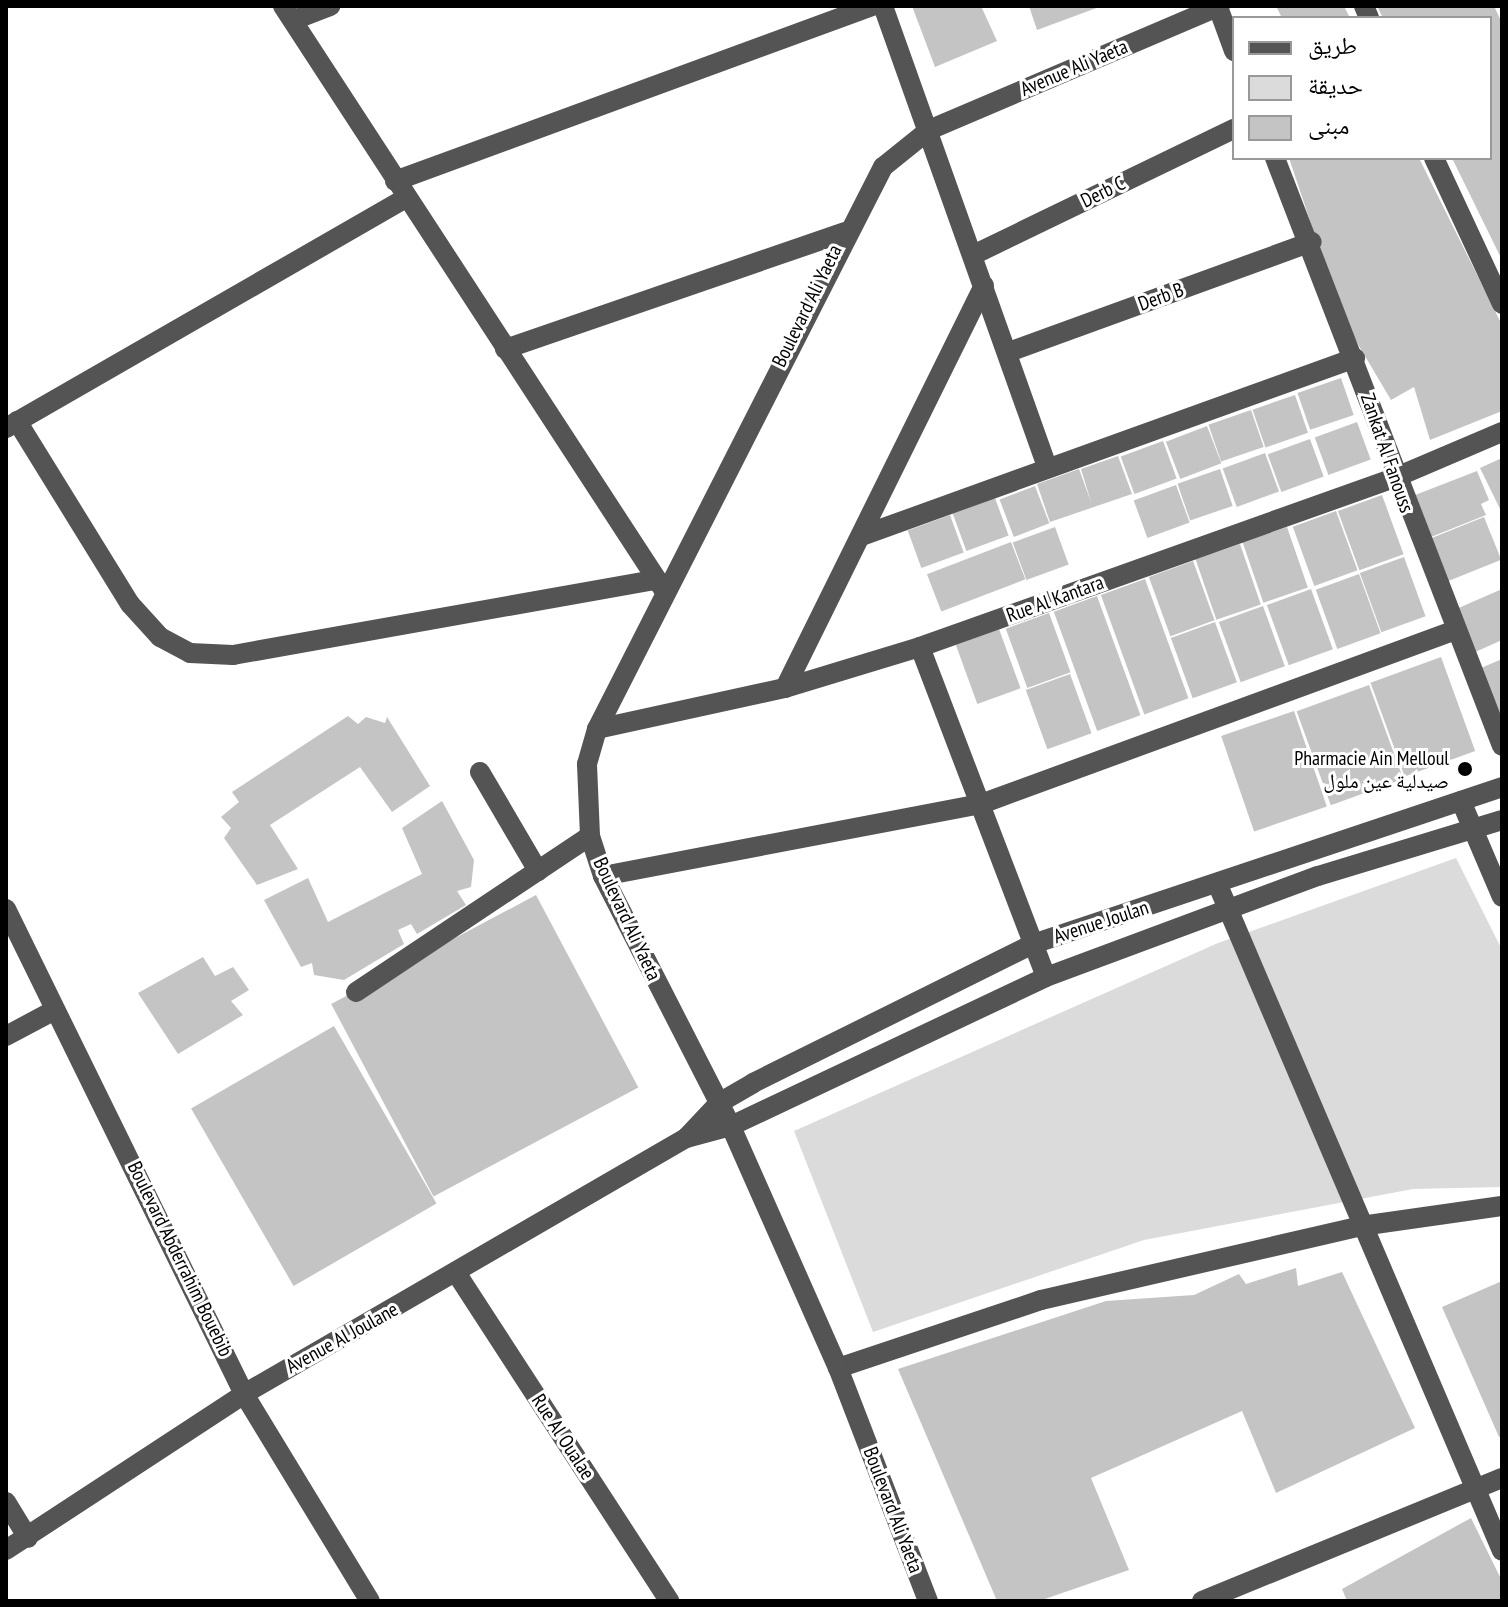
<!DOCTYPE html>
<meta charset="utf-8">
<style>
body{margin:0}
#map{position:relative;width:1508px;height:1607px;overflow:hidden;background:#fff;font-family:"PT Sans Narrow","Noto Naskh Arabic",sans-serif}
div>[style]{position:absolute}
.green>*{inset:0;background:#dbdbdb}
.building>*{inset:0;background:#c4c4c4;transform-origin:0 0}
.minor>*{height:20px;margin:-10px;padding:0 10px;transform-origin:10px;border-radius:10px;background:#545454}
.dots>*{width:22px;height:22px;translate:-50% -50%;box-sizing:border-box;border:4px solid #fff;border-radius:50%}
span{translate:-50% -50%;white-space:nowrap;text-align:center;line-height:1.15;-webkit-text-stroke:6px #fff;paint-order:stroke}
.street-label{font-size:20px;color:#000}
.poi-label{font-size:20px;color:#000}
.right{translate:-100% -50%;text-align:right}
.frame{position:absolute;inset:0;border:8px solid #000;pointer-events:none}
.legend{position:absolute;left:1232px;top:16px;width:260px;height:144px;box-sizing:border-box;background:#fff;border:2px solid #999;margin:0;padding:10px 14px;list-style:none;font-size:24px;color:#000}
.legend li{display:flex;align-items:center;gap:16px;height:40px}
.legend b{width:40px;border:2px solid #999}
</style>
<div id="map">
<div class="green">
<div style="clip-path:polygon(1456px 858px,1502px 950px,1502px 1187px,1413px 1189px,1144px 1240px,873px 1332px,794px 1131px,1218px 943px)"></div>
</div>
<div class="building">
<div style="clip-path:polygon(912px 6px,981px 6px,997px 41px,935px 67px)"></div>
<div style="clip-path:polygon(1029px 6px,1102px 6px,1037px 30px)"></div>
<div style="clip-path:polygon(1276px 6px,1344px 6px,1350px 18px,1282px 18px)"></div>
<div style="clip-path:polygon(1377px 6px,1494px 6px,1502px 23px,1502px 260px,1452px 158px,1490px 158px,1490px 18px,1383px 18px)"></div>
<div style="clip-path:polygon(1289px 158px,1419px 158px,1502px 325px,1502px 411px,1430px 440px,1414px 387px,1391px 400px,1343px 319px)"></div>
<div style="left:1341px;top:378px;width:39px;height:46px;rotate:71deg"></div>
<div style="left:1295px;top:395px;width:40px;height:45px;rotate:71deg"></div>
<div style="left:1251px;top:410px;width:39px;height:45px;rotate:71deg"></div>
<div style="left:1357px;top:422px;width:40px;height:45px;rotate:70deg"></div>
<div style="left:1207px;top:426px;width:40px;height:44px;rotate:69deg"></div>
<div style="left:1310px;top:439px;width:40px;height:45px;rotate:70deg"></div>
<div style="left:1163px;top:441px;width:40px;height:45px;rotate:70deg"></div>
<div style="left:1265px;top:453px;width:41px;height:45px;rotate:70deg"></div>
<div style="clip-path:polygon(1118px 456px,1132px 494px,1050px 522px,1037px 484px,1079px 469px,1091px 502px,1081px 469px)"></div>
<div style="clip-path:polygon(1502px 458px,1502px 513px,1480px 468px)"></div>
<div style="left:1220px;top:469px;width:39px;height:45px;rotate:71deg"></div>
<div style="clip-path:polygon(1477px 471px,1489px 500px,1481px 504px,1486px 515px,1426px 539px,1410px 497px)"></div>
<div style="left:1176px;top:485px;width:40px;height:45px;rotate:70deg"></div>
<div style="left:1035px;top:486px;width:40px;height:38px;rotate:69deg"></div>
<div style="left:1382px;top:495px;width:63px;height:47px;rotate:70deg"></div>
<div style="left:995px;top:498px;width:40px;height:45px;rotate:70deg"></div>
<div style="left:1336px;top:511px;width:63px;height:46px;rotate:70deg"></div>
<div style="left:950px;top:515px;width:40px;height:45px;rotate:70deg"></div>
<div style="left:1484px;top:517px;width:46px;height:63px;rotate:68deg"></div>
<div style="left:1055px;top:527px;width:40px;height:45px;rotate:70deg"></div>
<div style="left:1287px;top:527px;width:64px;height:47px;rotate:71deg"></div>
<div style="left:1011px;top:542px;width:40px;height:90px;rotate:69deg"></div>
<div style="left:1240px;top:544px;width:64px;height:47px;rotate:71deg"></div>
<div style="left:1404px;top:557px;width:63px;height:47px;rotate:70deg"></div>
<div style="left:1193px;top:561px;width:63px;height:47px;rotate:70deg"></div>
<div style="left:1359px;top:574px;width:63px;height:46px;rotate:70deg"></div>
<div style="left:1145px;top:579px;width:127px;height:47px;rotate:70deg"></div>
<div style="left:1311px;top:589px;width:64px;height:47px;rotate:70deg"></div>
<div style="clip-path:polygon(1502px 589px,1502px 640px,1473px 653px,1454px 610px)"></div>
<div style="left:1097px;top:596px;width:127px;height:46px;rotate:70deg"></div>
<div style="left:1263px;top:606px;width:64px;height:47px;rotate:70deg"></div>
<div style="left:1049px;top:613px;width:63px;height:46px;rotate:70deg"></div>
<div style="left:1215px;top:622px;width:64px;height:47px;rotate:70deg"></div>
<div style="left:999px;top:629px;width:63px;height:46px;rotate:70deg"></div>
<div style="left:1441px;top:657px;width:100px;height:75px;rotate:70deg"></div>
<div style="clip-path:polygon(1502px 659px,1502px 725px,1481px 668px)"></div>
<div style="left:1070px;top:674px;width:63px;height:47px;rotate:70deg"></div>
<div style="left:1369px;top:685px;width:100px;height:77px;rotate:70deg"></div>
<div style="left:1294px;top:711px;width:101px;height:77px;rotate:71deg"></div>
<div style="clip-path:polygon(348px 716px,358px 724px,366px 717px,385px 723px,387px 717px,430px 786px,392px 812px,360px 767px,270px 825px,298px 869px,257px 885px,224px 838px,231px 828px,221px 817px,239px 802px,232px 792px)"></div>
<div style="clip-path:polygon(442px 801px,474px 860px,471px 887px,457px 891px,466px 905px,417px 934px,411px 924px,398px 930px,404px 944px,344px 980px,314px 975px,312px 963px,301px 967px,264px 900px,308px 878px,328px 922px,422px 874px,402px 828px)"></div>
<div style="left:536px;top:895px;width:218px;height:232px;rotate:62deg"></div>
<div style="clip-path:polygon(203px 957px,215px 976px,233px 967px,249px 990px,231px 1001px,243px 1015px,178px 1054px,138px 993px)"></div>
<div style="left:334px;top:1026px;width:205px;height:165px;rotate:60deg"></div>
<div style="clip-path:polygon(1296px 1268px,1298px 1286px,1342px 1272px,1415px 1428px,1276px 1493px,1242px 1411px,1091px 1478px,1129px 1570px,1039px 1601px,997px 1601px,898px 1369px,1106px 1301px,1194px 1295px,1239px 1274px,1246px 1284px)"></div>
<div style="clip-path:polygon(1502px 1281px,1502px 1436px,1499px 1437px,1442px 1307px)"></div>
<div style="clip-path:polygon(1471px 1518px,1502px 1581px,1502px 1601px,1347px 1601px,1342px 1589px)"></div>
</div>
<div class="minor">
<div style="left:283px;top:6px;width:696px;rotate:56.9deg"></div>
<div style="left:883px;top:6px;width:487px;rotate:70.4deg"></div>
<div style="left:1364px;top:6px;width:13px;rotate:67deg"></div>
<div style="left:1218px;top:7px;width:47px;rotate:70deg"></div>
<div style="left:294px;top:20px;width:39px;rotate:-21deg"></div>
<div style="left:1275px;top:158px;width:630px;rotate:68.89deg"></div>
<div style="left:1434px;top:158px;width:161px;rotate:65deg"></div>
<div style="left:395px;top:181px;width:508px;rotate:-20.15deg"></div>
<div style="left:973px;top:255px;width:290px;rotate:-25.8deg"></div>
<div style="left:505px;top:349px;width:359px;rotate:-19deg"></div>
<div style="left:1009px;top:352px;width:322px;rotate:-20deg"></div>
<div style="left:17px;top:421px;width:215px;rotate:58.3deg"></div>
<div style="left:130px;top:604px;width:45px;rotate:47.7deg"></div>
<div style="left:160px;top:637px;width:34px;rotate:28deg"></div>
<div style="left:190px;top:653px;width:43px;rotate:2.7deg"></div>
<div style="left:233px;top:655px;width:430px;rotate:-10.1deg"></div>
<div style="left:6px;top:428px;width:461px;rotate:-29.9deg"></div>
<div style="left:864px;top:535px;width:522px;rotate:-19.82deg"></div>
<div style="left:920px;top:647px;width:353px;rotate:69.1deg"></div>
<div style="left:785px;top:688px;width:449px;rotate:-63.7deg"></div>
<div style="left:597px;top:729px;width:192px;rotate:-12.3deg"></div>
<div style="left:785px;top:688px;width:141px;rotate:-16.9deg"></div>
<div style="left:920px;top:647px;width:503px;rotate:-19.62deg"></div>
<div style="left:1394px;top:478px;width:117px;rotate:-23.1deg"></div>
<div style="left:480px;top:772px;width:115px;rotate:59.6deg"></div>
<div style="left:1461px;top:801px;width:104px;rotate:66.9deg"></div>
<div style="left:603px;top:876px;width:385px;rotate:-10.8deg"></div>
<div style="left:981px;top:804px;width:503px;rotate:-20.13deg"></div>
<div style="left:1217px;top:883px;width:726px;rotate:66.89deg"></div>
<div style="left:6px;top:909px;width:540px;rotate:63.86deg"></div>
<div style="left:244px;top:1394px;width:242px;rotate:58.7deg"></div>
<div style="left:356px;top:992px;width:281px;rotate:-33.7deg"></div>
<div style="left:6px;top:1036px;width:55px;rotate:-28deg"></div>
<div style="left:686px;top:1138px;width:48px;rotate:-46.7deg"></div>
<div style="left:719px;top:1103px;width:39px;rotate:-30deg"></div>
<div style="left:753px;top:1083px;width:313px;rotate:-26.4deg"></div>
<div style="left:1033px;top:944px;width:495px;rotate:-18.5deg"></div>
<div style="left:457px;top:1274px;width:390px;rotate:57deg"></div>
<div style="left:838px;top:1368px;width:214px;rotate:-18.5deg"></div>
<div style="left:1041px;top:1300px;width:328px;rotate:-13deg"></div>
<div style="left:1361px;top:1226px;width:142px;rotate:-8.1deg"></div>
<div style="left:6px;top:1502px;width:42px;rotate:58.6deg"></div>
<div style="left:6px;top:1550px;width:285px;rotate:-33.2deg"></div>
<div style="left:244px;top:1394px;width:511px;rotate:-30.08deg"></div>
<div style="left:686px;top:1138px;width:47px;rotate:-14.9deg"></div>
<div style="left:731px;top:1126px;width:348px;rotate:-25.3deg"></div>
<div style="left:1046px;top:977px;width:290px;rotate:-20.4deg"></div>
<div style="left:1318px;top:876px;width:192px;rotate:-16.9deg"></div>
<div style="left:928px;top:1601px;width:250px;rotate:-111.1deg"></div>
<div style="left:838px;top:1368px;width:265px;rotate:-113.9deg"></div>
<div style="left:731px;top:1126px;width:281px;rotate:-117.1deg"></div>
<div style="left:603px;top:876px;width:42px;rotate:-108deg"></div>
<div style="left:590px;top:836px;width:72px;rotate:-92.4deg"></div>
<div style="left:587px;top:764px;width:36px;rotate:-74deg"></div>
<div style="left:597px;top:729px;width:631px;rotate:-63.03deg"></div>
<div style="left:883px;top:167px;width:59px;rotate:-38.8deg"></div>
<div style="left:929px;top:130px;width:316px;rotate:-23.1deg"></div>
<div style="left:1202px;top:1601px;width:324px;rotate:-22.3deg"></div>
</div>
<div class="dots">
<div style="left:1465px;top:769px;background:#000"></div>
</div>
<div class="street-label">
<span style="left:1074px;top:68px;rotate:-23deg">Avenue Ali Yaeta</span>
<span style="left:1103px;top:192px;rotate:-26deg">Derb C</span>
<span style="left:1161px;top:297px;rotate:-20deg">Derb B</span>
<span style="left:807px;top:306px;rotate:-64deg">Boulevard Ali Yaeta</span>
<span style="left:1387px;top:453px;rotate:71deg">Zankat Al Fanouss</span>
<span style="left:1055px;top:599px;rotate:-20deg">Rue Al Kantara</span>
<span style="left:627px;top:919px;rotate:65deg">Boulevard Ali Yaeta</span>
<span style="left:1101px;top:922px;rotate:-18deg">Avenue Joulan</span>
<span style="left:180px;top:1259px;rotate:64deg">Boulevard Abderrahim Bouebib</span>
<span style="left:342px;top:1338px;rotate:-29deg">Avenue Al Joulane</span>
<span style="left:563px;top:1437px;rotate:57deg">Rue Al Oualae</span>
<span style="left:893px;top:1510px;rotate:69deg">Boulevard Ali Yaeta</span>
</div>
<div class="poi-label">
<span class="right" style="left:1449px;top:770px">Pharmacie Ain Melloul<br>صيدلية عين ملول</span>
</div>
<div class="frame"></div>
<ul class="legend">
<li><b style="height:10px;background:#545454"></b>طريق</li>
<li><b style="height:22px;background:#dbdbdb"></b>حديقة</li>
<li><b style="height:22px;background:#c4c4c4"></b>مبنى</li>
</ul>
</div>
